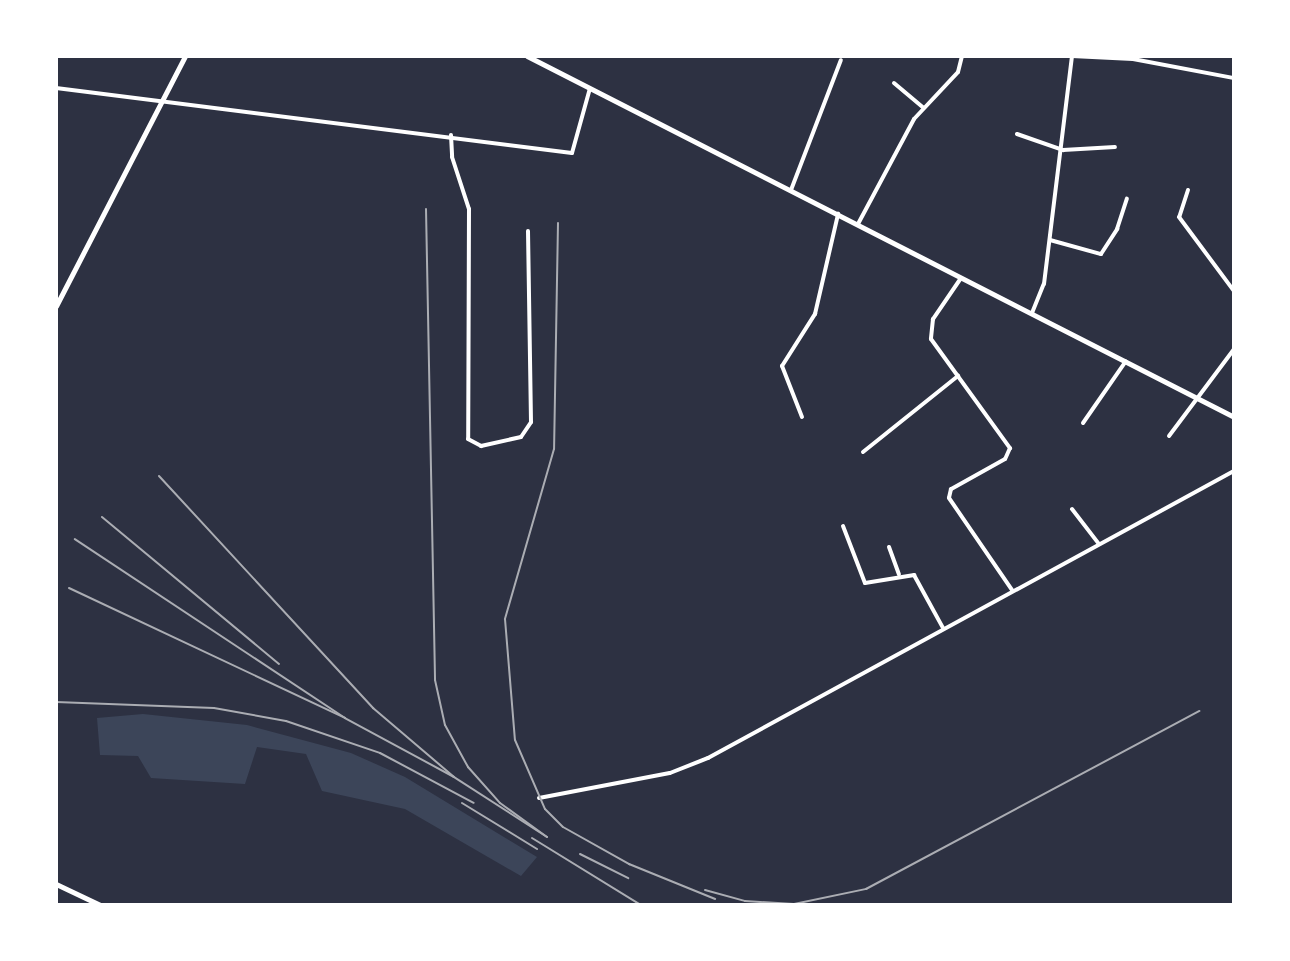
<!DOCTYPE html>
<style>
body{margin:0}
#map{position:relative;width:1290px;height:961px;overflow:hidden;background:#2d3142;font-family:"Space Grotesk",sans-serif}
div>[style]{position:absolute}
.green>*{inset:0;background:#3c4559}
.minor>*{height:4px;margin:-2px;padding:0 2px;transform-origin:2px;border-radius:2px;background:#fff}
.secondary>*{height:5px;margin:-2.5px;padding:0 2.5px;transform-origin:2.5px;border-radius:2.5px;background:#fff}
.rail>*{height:2px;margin:-1px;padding:0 1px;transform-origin:1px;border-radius:1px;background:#abadb3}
span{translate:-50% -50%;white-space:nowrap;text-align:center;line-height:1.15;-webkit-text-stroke:6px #fff;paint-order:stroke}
.frame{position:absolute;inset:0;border:58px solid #fff;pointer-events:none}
</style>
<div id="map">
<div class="green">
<div style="clip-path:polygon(143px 714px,247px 725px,351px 753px,405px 777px,537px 857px,521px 876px,405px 809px,322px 791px,306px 754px,257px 747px,245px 784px,151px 778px,138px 756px,100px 755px,97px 718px)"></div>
</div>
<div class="minor">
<div style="left:1072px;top:56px;width:61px;rotate:2.8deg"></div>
<div style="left:1133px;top:59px;width:103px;rotate:10.7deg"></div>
<div style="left:894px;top:83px;width:38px;rotate:40deg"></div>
<div style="left:56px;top:88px;width:520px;rotate:7.18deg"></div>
<div style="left:572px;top:153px;width:67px;rotate:-74.5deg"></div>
<div style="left:1017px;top:134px;width:49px;rotate:19.2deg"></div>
<div style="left:1063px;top:150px;width:52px;rotate:-3.3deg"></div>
<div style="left:451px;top:135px;width:22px;rotate:87deg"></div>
<div style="left:452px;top:157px;width:55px;rotate:71.9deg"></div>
<div style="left:469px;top:209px;width:230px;rotate:90.2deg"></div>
<div style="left:468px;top:439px;width:15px;rotate:28deg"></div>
<div style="left:481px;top:446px;width:41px;rotate:-12.7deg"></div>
<div style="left:521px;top:437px;width:18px;rotate:-56deg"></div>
<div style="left:531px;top:422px;width:191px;rotate:-90.9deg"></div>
<div style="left:791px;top:190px;width:139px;rotate:-69deg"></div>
<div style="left:1188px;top:190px;width:28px;rotate:108deg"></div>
<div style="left:1179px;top:217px;width:92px;rotate:53.4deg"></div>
<div style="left:858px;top:224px;width:119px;rotate:-61.9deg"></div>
<div style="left:914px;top:119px;width:64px;rotate:-46.9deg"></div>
<div style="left:958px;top:72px;width:16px;rotate:-76deg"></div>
<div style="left:1050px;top:240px;width:53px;rotate:15.4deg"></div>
<div style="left:1101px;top:254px;width:30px;rotate:-57deg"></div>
<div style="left:1117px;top:229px;width:32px;rotate:-72deg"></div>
<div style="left:961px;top:278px;width:50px;rotate:124.3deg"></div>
<div style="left:933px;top:319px;width:20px;rotate:96deg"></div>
<div style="left:931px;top:339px;width:135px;rotate:54.1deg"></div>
<div style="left:1010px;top:448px;width:12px;rotate:114deg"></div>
<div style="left:1005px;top:459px;width:62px;rotate:150.9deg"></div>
<div style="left:951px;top:489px;width:9px;rotate:103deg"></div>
<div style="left:949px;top:498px;width:112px;rotate:55.6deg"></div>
<div style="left:1032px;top:313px;width:31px;rotate:-68deg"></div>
<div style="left:1044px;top:284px;width:230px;rotate:-83deg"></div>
<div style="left:802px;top:417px;width:55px;rotate:-111.4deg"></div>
<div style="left:782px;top:366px;width:62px;rotate:-57.6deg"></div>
<div style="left:815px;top:314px;width:103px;rotate:-77deg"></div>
<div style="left:1083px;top:423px;width:75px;rotate:-55.3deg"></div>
<div style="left:1169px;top:436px;width:109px;rotate:-53.2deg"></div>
<div style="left:863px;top:452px;width:122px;rotate:-38.7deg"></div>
<div style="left:1072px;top:509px;width:44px;rotate:52.4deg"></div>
<div style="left:843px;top:526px;width:61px;rotate:68.9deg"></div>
<div style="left:865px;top:583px;width:50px;rotate:-9.3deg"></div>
<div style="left:914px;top:575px;width:60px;rotate:61.3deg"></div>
<div style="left:889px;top:547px;width:29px;rotate:70deg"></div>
<div style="left:539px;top:798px;width:133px;rotate:-10.8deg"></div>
<div style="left:670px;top:773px;width:41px;rotate:-21.5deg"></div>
<div style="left:708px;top:758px;width:599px;rotate:-28.62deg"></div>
</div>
<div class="secondary">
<div style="left:527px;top:56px;width:794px;rotate:27.05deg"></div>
<div style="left:56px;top:306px;width:281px;rotate:-62.7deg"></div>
<div style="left:56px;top:884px;width:49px;rotate:25.5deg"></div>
</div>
<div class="rail">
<div style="left:426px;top:209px;width:471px;rotate:88.9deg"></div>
<div style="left:435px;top:680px;width:46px;rotate:77.5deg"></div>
<div style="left:445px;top:725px;width:48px;rotate:61.3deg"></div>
<div style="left:468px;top:767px;width:48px;rotate:48.4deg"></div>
<div style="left:500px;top:803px;width:58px;rotate:35.9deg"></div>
<div style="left:547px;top:837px;width:111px;rotate:-147.2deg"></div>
<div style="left:558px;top:223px;width:226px;rotate:91deg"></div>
<div style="left:554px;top:449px;width:177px;rotate:106.1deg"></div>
<div style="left:505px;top:619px;width:121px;rotate:85.3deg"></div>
<div style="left:515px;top:740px;width:75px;rotate:66.5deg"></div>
<div style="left:545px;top:809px;width:25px;rotate:45deg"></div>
<div style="left:563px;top:827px;width:76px;rotate:29.3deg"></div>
<div style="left:629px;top:864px;width:93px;rotate:22.1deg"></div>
<div style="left:159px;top:476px;width:316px;rotate:47.3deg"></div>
<div style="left:373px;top:708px;width:106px;rotate:40.4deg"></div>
<div style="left:454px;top:777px;width:124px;rotate:-151.6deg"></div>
<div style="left:102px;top:517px;width:230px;rotate:39.7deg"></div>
<div style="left:69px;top:588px;width:305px;rotate:25.2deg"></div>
<div style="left:345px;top:718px;width:324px;rotate:-146.5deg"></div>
<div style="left:56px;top:702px;width:158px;rotate:2.2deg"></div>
<div style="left:214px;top:708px;width:73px;rotate:10.2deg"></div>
<div style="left:286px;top:721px;width:99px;rotate:18.8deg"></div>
<div style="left:380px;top:753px;width:106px;rotate:28deg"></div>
<div style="left:462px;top:803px;width:88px;rotate:31.5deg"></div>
<div style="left:532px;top:838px;width:128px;rotate:31.6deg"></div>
<div style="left:580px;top:854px;width:54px;rotate:26.6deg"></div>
<div style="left:705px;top:890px;width:41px;rotate:15.4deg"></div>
<div style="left:745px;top:901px;width:49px;rotate:3.5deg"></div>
<div style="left:794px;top:904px;width:74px;rotate:-11.8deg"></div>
<div style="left:866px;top:889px;width:378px;rotate:-28.1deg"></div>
</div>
<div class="frame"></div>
</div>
